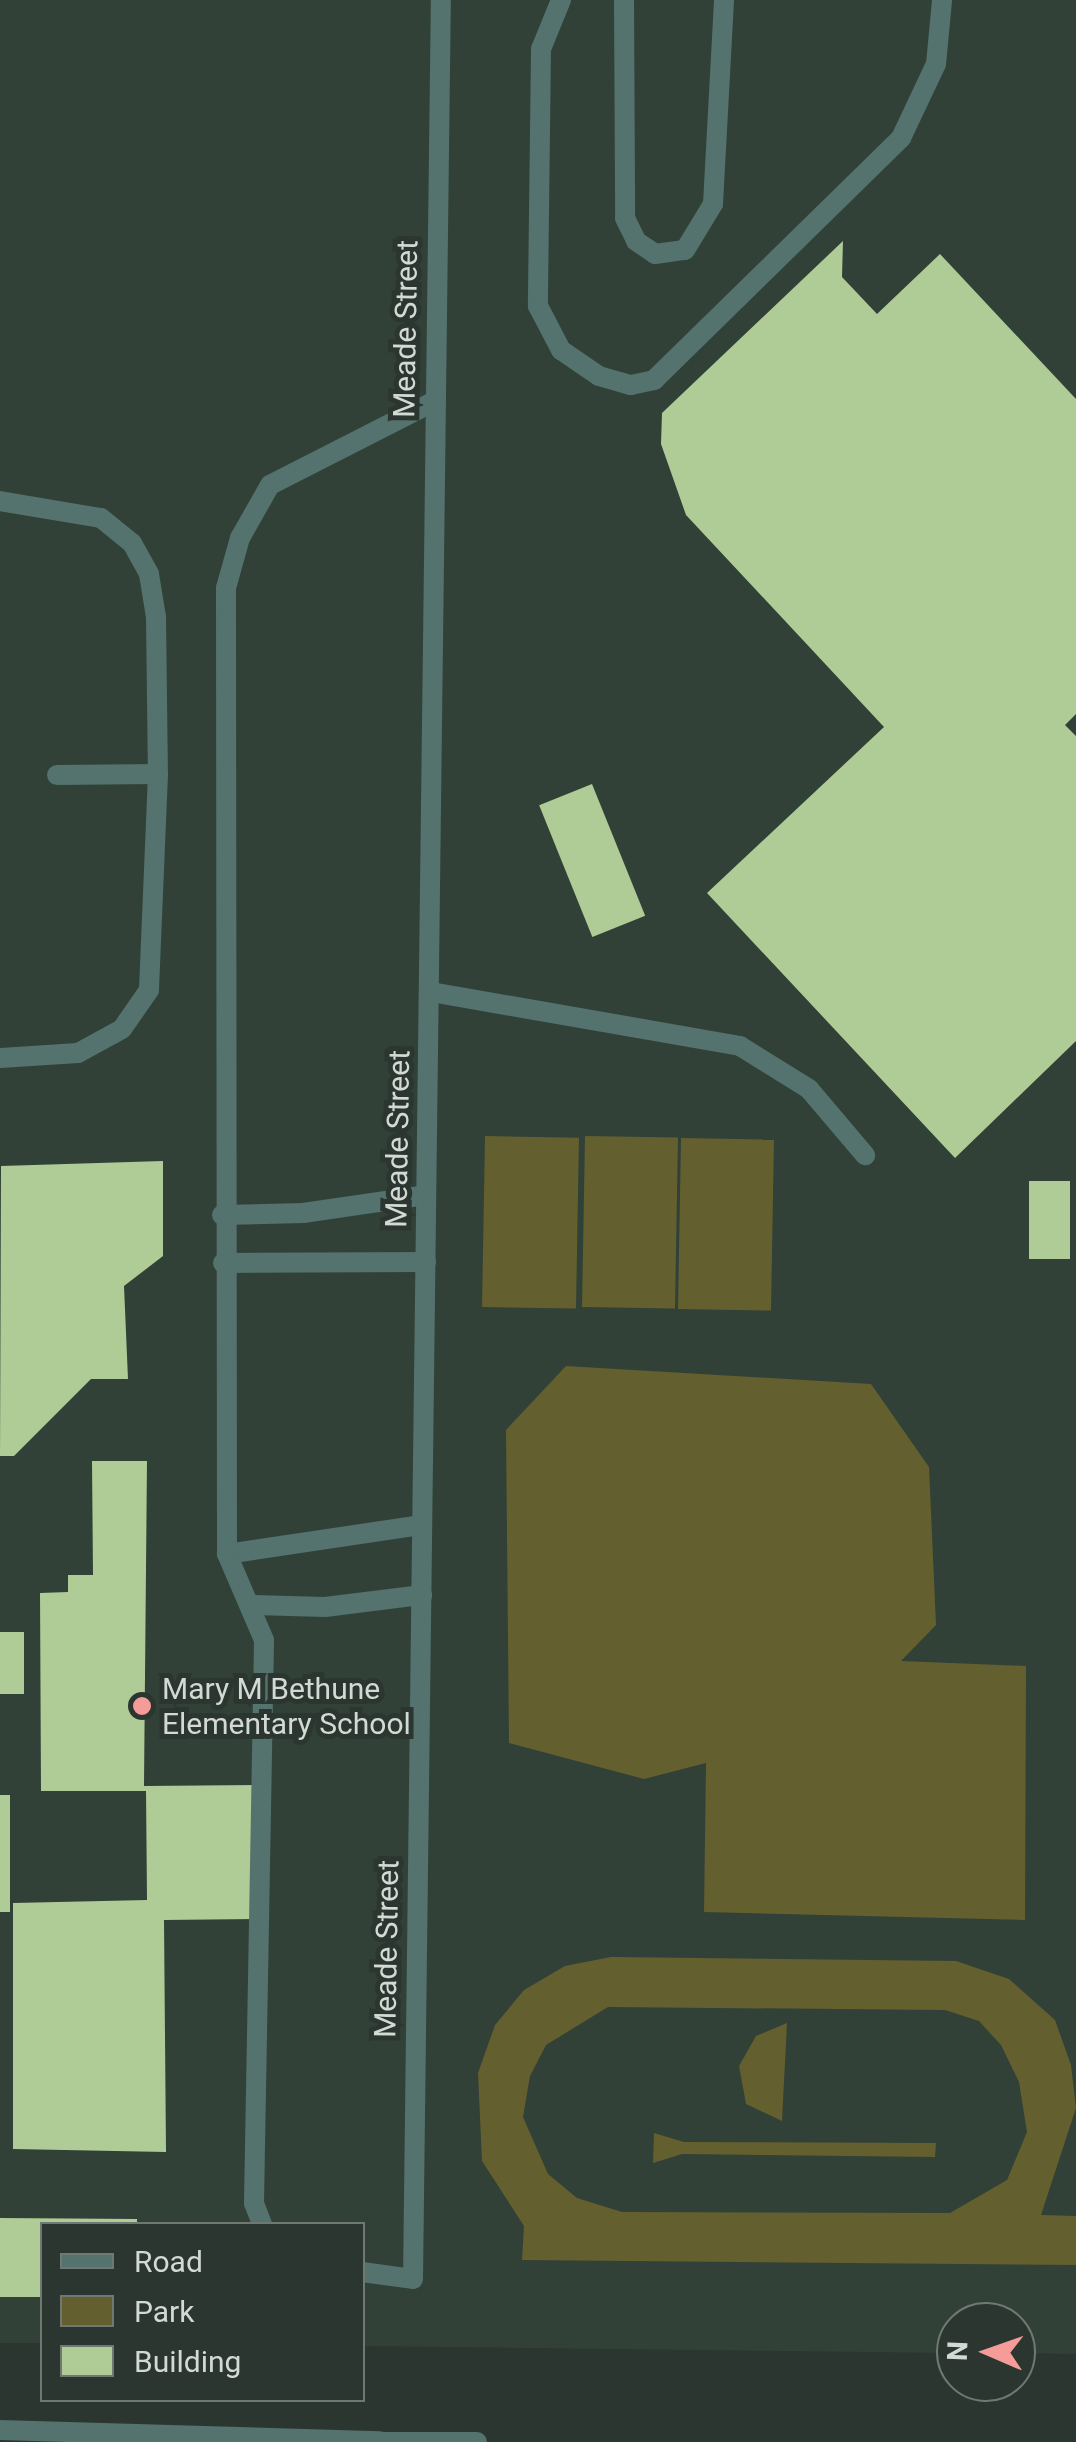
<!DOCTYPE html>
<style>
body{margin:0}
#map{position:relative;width:1076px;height:2442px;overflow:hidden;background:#2c3630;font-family:Roboto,sans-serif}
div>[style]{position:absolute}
.built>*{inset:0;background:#314137}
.green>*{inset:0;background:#645f2e;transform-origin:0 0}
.building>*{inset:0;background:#afcb96;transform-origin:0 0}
.lane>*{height:20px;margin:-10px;padding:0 10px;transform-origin:10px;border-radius:10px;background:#54726e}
.street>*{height:20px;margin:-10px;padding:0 10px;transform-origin:10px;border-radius:10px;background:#54726e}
.dots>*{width:28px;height:28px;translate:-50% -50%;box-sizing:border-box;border:5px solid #2c3630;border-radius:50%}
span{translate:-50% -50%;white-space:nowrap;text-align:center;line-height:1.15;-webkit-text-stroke:10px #2c3630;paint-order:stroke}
.street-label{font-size:30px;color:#d3dad6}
.poi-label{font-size:30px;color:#d3dad6}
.left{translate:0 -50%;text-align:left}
.legend{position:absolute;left:40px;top:2222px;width:325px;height:180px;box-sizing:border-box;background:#2c3630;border:2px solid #6f7872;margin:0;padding:12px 18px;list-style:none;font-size:30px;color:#d3dad6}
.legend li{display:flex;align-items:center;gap:20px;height:50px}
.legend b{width:50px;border:2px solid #6f7872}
.north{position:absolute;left:936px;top:2302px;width:100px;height:100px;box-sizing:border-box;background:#2c3630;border:2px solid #6f7872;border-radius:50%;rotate:272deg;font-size:28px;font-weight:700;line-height:40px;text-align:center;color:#d3dad6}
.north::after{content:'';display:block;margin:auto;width:35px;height:45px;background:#f59b98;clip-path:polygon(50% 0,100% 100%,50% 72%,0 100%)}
</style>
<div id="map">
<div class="built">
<div style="clip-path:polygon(0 0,1076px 0,1076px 2354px,1016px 2353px,1016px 2322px,956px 2322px,956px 2353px,363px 2346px,362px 2224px,42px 2224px,42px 2343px,0 2343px)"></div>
</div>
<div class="green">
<div style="left:485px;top:1136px;width:94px;height:171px;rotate:1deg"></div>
<div style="left:585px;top:1136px;width:93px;height:171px;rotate:1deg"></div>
<div style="left:681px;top:1138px;width:93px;height:171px;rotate:1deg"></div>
<div style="clip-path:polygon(566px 1366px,871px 1384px,929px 1467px,936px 1625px,901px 1661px,1026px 1666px,1025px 1920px,704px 1912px,706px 1763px,644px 1779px,509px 1743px,506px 1430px)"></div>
<div style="clip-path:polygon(evenodd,611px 1957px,956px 1961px,1009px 1979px,1055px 2020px,1071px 2065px,1076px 2108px,1041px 2215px,1076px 2216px,1076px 2265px,522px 2260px,524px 2226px,482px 2161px,478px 2073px,495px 2025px,524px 1990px,565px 1966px,611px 1957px,608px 2007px,945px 2010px,979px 2021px,1001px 2045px,1019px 2082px,1027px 2132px,1007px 2180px,950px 2213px,622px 2212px,577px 2198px,548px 2174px,523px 2117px,530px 2076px,546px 2045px,608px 2007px)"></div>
<div style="clip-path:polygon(787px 2023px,782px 2121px,746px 2104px,739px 2066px,756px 2036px)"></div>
<div style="clip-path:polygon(654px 2133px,684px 2142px,936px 2143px,935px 2157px,682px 2154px,653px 2163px)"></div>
</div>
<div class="building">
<div style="clip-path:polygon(843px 241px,842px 277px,877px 314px,940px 254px,1076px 399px,1076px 714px,1065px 725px,1076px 736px,1076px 1041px,955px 1158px,707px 893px,884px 727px,686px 515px,661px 444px,662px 413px)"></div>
<div style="left:592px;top:784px;width:142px;height:57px;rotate:68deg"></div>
<div style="clip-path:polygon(163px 1161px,163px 1256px,124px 1286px,128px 1379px,91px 1379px,14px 1456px,0 1456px,1px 1166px)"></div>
<div style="left:1029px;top:1181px;width:41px;height:78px"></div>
<div style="clip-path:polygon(92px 1461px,147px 1461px,144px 1786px,256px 1785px,258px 1919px,164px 1920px,166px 2152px,13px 2149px,13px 1903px,147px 1900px,146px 1791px,41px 1791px,40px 1593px,68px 1592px,68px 1575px,93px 1575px)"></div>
<div style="left:0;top:1632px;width:24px;height:62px"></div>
<div style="left:0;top:1795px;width:10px;height:117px"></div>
<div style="clip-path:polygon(0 2218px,137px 2219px,137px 2224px,42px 2224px,42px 2297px,0 2297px)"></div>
</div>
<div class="lane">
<div style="left:561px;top:0;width:53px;rotate:112.2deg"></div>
<div style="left:541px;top:49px;width:257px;rotate:90.7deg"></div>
<div style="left:538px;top:306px;width:50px;rotate:62.4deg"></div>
<div style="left:561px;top:350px;width:46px;rotate:34.4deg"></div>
<div style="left:599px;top:376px;width:33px;rotate:16deg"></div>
<div style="left:631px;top:385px;width:24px;rotate:-12deg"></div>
<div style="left:654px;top:380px;width:346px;rotate:-44.4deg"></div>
<div style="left:901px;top:138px;width:82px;rotate:-64.7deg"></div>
<div style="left:936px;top:64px;width:64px;rotate:-84.6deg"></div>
<div style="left:624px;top:0;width:218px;rotate:89.7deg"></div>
<div style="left:625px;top:218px;width:25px;rotate:64deg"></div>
<div style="left:636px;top:241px;width:23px;rotate:34deg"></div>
<div style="left:655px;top:254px;width:30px;rotate:-8deg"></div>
<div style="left:685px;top:250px;width:54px;rotate:-58.7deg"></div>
<div style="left:713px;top:204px;width:204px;rotate:-86.9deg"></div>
<div style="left:0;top:501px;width:102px;rotate:9.6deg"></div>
<div style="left:101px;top:518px;width:40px;rotate:39deg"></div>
<div style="left:132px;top:543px;width:35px;rotate:61deg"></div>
<div style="left:149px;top:574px;width:44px;rotate:80.8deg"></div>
<div style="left:156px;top:617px;width:157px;rotate:89.3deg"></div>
<div style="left:158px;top:774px;width:216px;rotate:92.4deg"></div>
<div style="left:149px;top:990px;width:47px;rotate:124.7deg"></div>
<div style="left:122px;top:1029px;width:50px;rotate:151.4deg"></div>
<div style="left:78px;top:1053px;width:78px;rotate:176.3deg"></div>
<div style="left:57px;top:775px;width:101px;rotate:-0.6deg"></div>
<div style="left:431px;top:992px;width:314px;rotate:9.9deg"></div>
<div style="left:740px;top:1046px;width:81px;rotate:31.9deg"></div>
<div style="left:809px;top:1089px;width:87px;rotate:49.7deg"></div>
<div style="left:222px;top:1215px;width:81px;rotate:-1.4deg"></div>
<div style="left:303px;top:1213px;width:124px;rotate:-8.3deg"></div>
<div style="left:223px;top:1263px;width:203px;rotate:-0.3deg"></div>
<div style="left:227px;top:1554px;width:197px;rotate:-8.5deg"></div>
<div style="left:253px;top:1605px;width:72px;rotate:1.6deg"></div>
<div style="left:325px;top:1607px;width:98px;rotate:-7.1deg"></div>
<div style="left:262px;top:2224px;width:22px;rotate:-111deg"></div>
<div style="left:254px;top:2203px;width:563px;rotate:-88.98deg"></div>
<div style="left:264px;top:1640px;width:94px;rotate:-113.3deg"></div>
<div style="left:227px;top:1554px;width:966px;rotate:-90.06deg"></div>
<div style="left:226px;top:588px;width:52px;rotate:-74.4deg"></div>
<div style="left:240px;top:538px;width:61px;rotate:-60.5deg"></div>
<div style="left:270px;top:485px;width:185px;rotate:-27deg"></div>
<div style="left:362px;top:2272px;width:51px;rotate:7.8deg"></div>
<div style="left:0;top:2430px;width:380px;rotate:1.7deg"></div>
<div style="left:380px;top:2442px;width:97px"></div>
</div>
<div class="street">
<div style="left:413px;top:2279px;width:2279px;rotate:-89.3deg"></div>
</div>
<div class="dots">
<div style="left:142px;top:1706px;background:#f59b98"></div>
</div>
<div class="street-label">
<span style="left:406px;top:329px;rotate:-89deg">Meade Street</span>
<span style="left:398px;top:1139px;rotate:-89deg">Meade Street</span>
<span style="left:387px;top:1949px;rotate:-89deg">Meade Street</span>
</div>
<div class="poi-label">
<span class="left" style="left:162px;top:1706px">Mary M Bethune<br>Elementary School</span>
</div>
<ul class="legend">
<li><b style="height:12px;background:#54726e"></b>Road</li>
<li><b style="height:28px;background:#645f2e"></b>Park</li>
<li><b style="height:28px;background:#afcb96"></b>Building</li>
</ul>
<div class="north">N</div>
</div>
